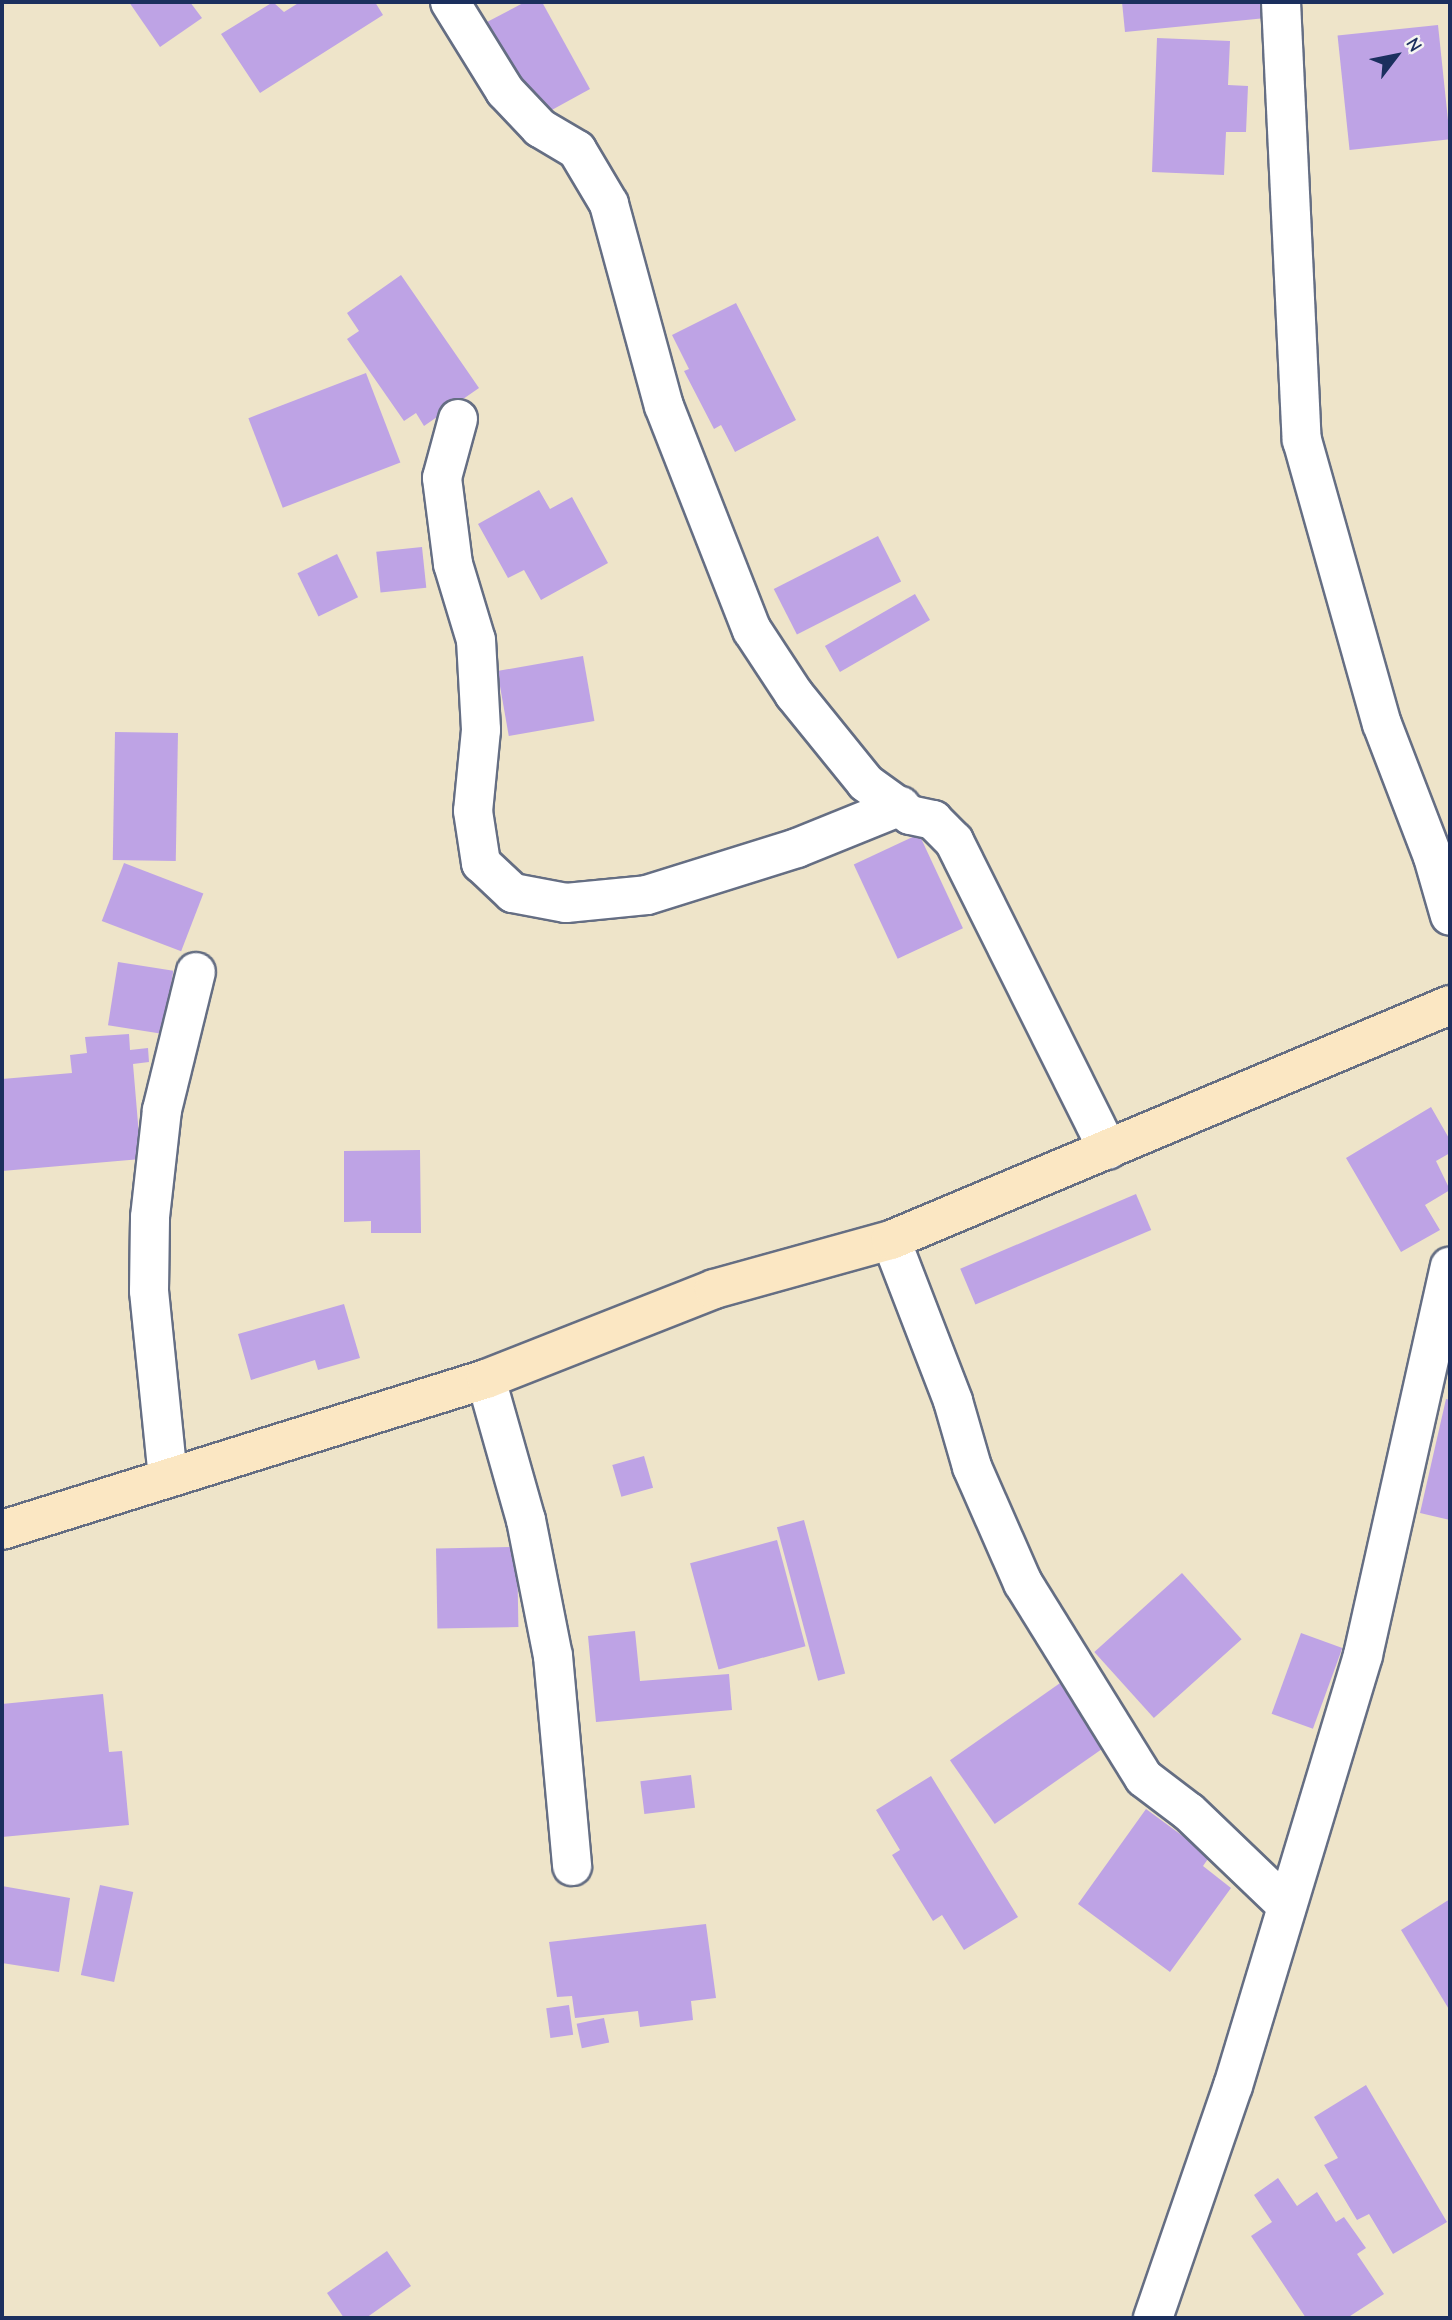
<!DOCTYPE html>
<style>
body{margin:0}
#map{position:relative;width:1452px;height:2320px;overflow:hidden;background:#eee4c9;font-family:"Comic Neue",sans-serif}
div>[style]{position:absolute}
.building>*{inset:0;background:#bea3e5;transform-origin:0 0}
.roads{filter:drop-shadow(2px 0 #656e83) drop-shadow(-2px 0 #656e83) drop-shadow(0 2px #656e83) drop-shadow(0 -2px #656e83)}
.street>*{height:38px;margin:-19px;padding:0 19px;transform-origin:19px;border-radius:19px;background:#fff}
.secondary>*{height:38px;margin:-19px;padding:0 19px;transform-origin:19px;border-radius:19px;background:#fbe7c3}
span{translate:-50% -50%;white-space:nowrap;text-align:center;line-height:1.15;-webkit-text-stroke:5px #f6f6f2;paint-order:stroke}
.frame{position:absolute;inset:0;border:4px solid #1b2f5e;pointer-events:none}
.north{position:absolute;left:1361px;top:21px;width:70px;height:70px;-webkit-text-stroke:5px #f6f6f2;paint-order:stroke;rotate:58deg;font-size:19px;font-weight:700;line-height:28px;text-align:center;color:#1b2f5e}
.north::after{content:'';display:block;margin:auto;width:24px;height:32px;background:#1b2f5e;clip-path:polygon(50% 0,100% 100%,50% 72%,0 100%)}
</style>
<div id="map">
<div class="building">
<div style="clip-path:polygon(129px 2px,190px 2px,202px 18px,160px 47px)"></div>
<div style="clip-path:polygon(273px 2px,284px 12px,300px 2px,375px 2px,383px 15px,260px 93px,221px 34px)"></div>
<div style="clip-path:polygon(525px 2px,542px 2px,590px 89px,539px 117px,487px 22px)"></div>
<div style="clip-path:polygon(1122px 2px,1264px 2px,1266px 18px,1125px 32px)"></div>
<div style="left:1438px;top:25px;width:115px;height:101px;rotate:84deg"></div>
<div style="clip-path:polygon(1157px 38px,1230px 41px,1228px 85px,1248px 86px,1246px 132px,1226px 132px,1224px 175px,1152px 172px)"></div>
<div style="clip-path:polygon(401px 275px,479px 388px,424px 426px,416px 413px,404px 421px,347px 339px,359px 331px,347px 313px)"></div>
<div style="clip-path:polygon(736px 303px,796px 420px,735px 452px,721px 425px,714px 429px,684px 371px,689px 369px,672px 335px)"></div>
<div style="left:366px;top:373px;width:96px;height:126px;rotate:69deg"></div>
<div style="clip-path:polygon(539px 490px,550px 509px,572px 497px,608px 563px,541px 600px,524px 570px,508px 578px,478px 524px)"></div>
<div style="left:878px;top:536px;width:51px;height:117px;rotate:63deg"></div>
<div style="left:422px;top:547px;width:41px;height:46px;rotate:84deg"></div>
<div style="left:337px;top:554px;width:48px;height:44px;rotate:64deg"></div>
<div style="left:915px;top:594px;width:30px;height:104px;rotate:60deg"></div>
<div style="left:583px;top:656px;width:66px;height:87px;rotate:80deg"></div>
<div style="left:115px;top:732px;width:63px;height:128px;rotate:1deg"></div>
<div style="left:919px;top:834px;width:104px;height:72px;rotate:65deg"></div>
<div style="left:124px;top:863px;width:85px;height:62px;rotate:21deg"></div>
<div style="left:118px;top:962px;width:56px;height:64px;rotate:9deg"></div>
<div style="clip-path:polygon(129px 1034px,130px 1050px,148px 1048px,149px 1062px,133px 1064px,141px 1159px,2px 1171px,2px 1079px,72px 1073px,70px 1055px,87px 1053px,85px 1037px)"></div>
<div style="clip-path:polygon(1431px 1107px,1450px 1140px,1450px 1153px,1436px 1161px,1450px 1190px,1425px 1205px,1440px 1230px,1401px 1252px,1346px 1158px)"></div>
<div style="clip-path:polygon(420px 1150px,421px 1233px,371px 1233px,371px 1221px,344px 1222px,344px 1151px)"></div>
<div style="left:1136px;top:1194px;width:39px;height:191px;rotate:67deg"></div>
<div style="clip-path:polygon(344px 1304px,360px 1358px,318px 1370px,315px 1360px,251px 1380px,238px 1334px)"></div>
<div style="clip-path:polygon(1446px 1399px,1450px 1400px,1450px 1520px,1420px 1513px)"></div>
<div style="left:644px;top:1456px;width:33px;height:33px;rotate:74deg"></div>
<div style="left:804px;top:1520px;width:159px;height:28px;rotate:75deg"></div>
<div style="left:777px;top:1540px;width:110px;height:90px;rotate:75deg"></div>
<div style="left:517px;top:1547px;width:80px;height:81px;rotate:89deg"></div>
<div style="left:1182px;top:1573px;width:89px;height:118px;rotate:48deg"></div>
<div style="clip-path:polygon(635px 1631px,640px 1681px,729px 1674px,732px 1710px,596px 1722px,588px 1636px)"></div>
<div style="left:1301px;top:1633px;width:44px;height:86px;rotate:20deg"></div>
<div style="left:1063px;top:1681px;width:78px;height:138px;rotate:55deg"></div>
<div style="clip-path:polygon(103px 1694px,109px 1752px,122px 1751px,129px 1825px,2px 1837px,2px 1704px)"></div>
<div style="left:691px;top:1775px;width:33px;height:51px;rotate:83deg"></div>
<div style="clip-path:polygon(931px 1776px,1018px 1917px,964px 1950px,942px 1915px,933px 1921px,892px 1855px,900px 1850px,876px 1810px)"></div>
<div style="clip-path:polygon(1146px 1809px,1210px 1856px,1203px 1866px,1231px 1888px,1170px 1972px,1078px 1904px)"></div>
<div style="left:100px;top:1885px;width:34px;height:92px;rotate:12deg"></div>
<div style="clip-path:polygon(2px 1886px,70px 1898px,59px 1972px,2px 1963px)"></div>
<div style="clip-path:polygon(1450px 1899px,1450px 2011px,1401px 1930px)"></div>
<div style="clip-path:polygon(706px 1924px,716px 1998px,691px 2001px,693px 2020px,640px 2027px,638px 2011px,575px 2018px,572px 1996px,557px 1997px,549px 1942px)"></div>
<div style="left:569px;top:2005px;width:30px;height:23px;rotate:82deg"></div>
<div style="left:604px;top:2018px;width:25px;height:28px;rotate:78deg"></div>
<div style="clip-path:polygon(1366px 2085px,1447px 2222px,1393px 2254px,1369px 2214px,1357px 2220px,1324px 2165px,1338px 2158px,1314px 2117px)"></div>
<div style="clip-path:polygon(1278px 2178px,1297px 2206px,1317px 2192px,1336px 2222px,1344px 2217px,1366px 2248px,1357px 2254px,1384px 2294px,1347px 2318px,1306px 2318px,1251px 2236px,1272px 2222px,1254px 2195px)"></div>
<div style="clip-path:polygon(387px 2251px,411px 2286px,366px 2318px,344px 2318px,327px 2293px)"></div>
</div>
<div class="roads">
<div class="street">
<div style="left:450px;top:2px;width:105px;rotate:58.3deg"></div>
<div style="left:505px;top:91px;width:51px;rotate:46.6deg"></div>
<div style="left:540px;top:128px;width:43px;rotate:30.7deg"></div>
<div style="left:577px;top:150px;width:63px;rotate:59.3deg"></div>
<div style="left:609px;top:204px;width:209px;rotate:74.8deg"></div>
<div style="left:664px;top:406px;width:241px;rotate:68.6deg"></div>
<div style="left:752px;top:630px;width:77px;rotate:56.7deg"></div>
<div style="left:794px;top:694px;width:114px;rotate:51deg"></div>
<div style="left:866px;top:783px;width:54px;rotate:36deg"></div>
<div style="left:910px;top:815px;width:24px;rotate:12deg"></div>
<div style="left:933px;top:820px;width:30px;rotate:45deg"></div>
<div style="left:954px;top:841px;width:345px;rotate:63.5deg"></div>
<div style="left:1281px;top:2px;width:439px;rotate:87.3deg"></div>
<div style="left:1302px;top:440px;width:295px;rotate:74.3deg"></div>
<div style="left:1382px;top:724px;width:142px;rotate:69deg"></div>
<div style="left:1433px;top:857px;width:61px;rotate:73.9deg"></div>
<div style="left:458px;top:419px;width:61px;rotate:105.2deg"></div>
<div style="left:442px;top:478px;width:87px;rotate:82.7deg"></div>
<div style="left:453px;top:564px;width:79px;rotate:73.2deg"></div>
<div style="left:476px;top:640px;width:90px;rotate:86.8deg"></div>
<div style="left:481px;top:730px;width:81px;rotate:95.6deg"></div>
<div style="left:473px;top:811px;width:53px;rotate:81.3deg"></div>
<div style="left:481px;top:863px;width:44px;rotate:43.2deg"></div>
<div style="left:513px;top:893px;width:54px;rotate:10.7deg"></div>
<div style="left:566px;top:903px;width:81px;rotate:-5.6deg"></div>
<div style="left:647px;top:895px;width:157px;rotate:-17.4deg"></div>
<div style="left:797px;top:848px;width:112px;rotate:-22deg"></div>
<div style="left:891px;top:1240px;width:173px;rotate:68.9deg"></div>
<div style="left:953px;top:1401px;width:69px;rotate:73.9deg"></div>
<div style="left:972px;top:1467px;width:127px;rotate:66.3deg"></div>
<div style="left:1023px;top:1583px;width:229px;rotate:58.2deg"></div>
<div style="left:1144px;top:1778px;width:56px;rotate:37.1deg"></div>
<div style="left:1189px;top:1812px;width:133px;rotate:43.8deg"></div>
<div style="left:486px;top:1379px;width:147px;rotate:74.2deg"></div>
<div style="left:526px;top:1520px;width:139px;rotate:78.8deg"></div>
<div style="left:553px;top:1656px;width:211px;rotate:84.8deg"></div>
<div style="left:168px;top:1478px;width:188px;rotate:-95.8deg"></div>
<div style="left:149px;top:1291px;width:74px;rotate:-89.2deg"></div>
<div style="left:150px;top:1217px;width:108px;rotate:-83.6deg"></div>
<div style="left:162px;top:1110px;width:142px;rotate:-76.2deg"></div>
<div style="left:1153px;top:2318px;width:245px;rotate:-71deg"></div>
<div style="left:1233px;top:2086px;width:450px;rotate:-73.2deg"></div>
<div style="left:1363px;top:1655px;width:398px;rotate:-77.4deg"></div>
</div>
<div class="secondary">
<div style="left:2px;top:1530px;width:507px;rotate:-17.33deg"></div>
<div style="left:486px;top:1379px;width:245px;rotate:-21.5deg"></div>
<div style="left:714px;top:1289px;width:184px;rotate:-15.5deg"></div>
<div style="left:891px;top:1240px;width:606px;rotate:-22.8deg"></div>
</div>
</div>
<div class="frame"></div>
<div class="north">N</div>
</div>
